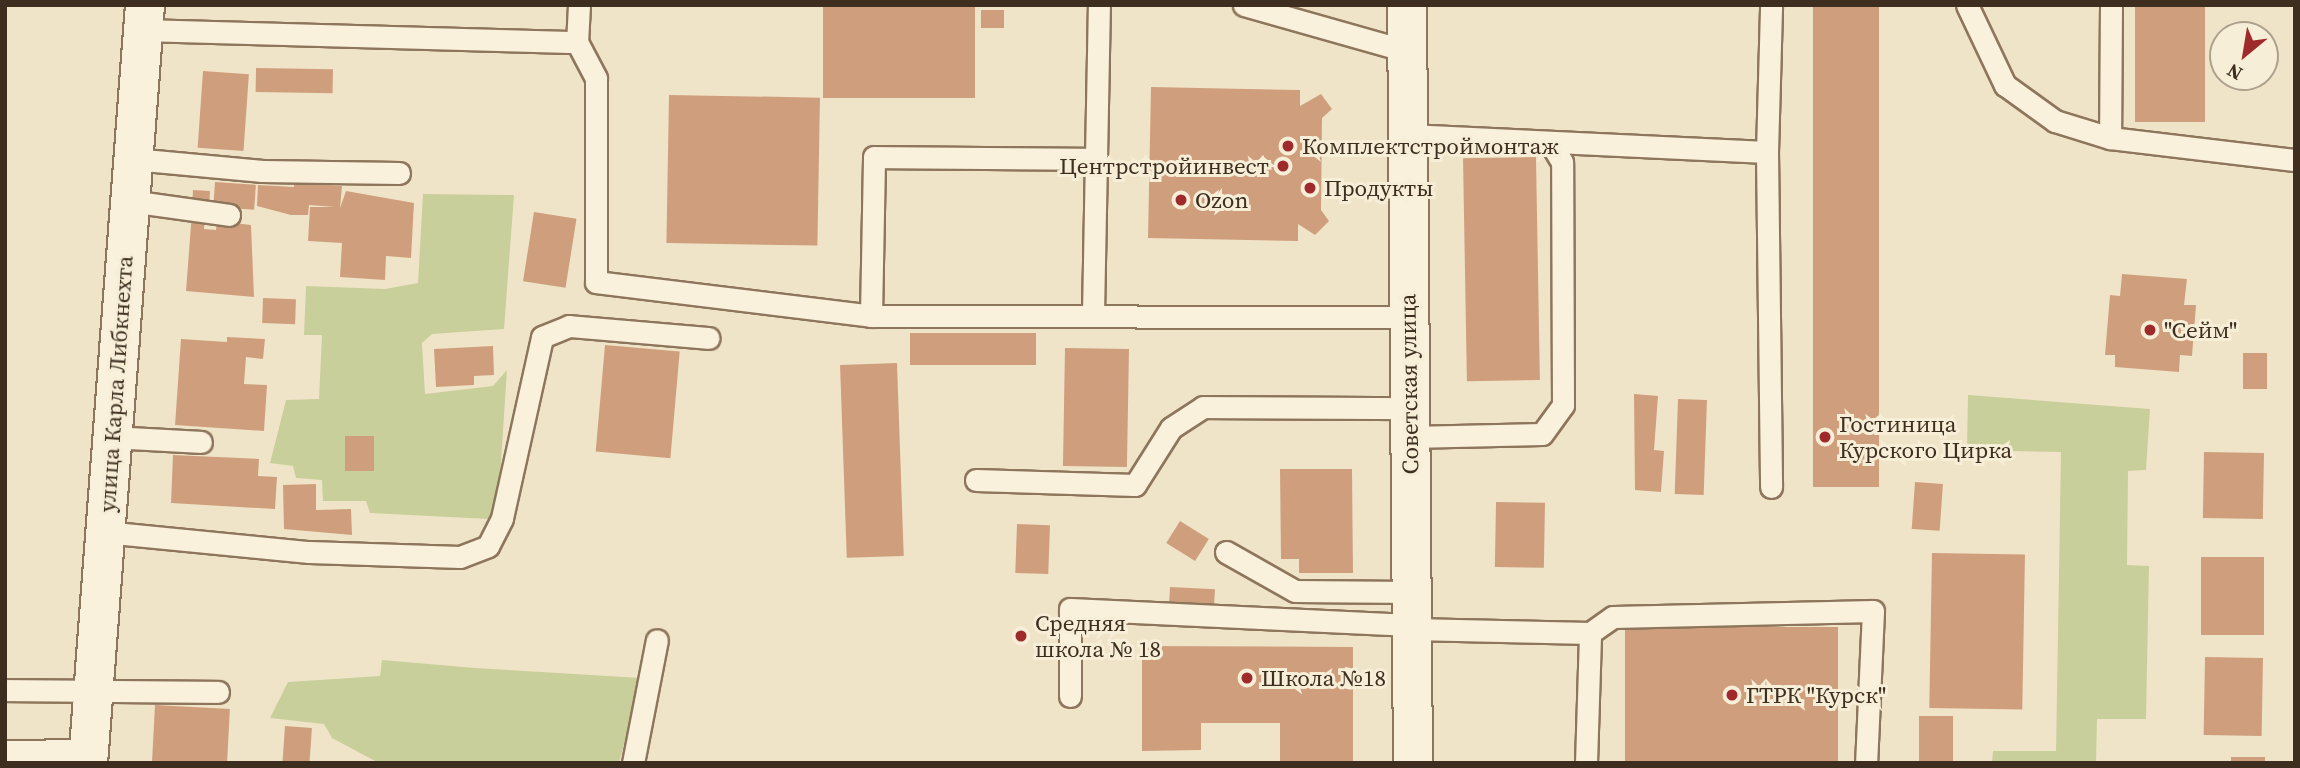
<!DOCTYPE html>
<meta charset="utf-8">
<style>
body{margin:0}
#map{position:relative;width:2300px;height:768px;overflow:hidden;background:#f0e4c8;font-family:"Source Serif 4",serif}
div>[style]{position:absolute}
.green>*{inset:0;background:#c9cf9b}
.building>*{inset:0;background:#cf9f7d;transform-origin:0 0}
.roads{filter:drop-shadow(2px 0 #8d765c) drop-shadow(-2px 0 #8d765c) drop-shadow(0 2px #8d765c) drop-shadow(0 -2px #8d765c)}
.service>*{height:21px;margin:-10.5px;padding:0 10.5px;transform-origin:10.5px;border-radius:10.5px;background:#faf1dc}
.tertiary>*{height:38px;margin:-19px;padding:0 19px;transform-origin:19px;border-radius:19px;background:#faf1dc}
.dots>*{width:19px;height:19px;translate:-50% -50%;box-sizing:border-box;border:4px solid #f7eed8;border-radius:50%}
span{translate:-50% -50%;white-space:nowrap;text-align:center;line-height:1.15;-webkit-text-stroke:6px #f7eed8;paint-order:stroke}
.poi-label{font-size:23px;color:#3d2e20}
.left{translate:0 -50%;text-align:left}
.right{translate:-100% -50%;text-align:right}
.street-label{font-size:23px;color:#3d2e20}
.frame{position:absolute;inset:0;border:7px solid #3d2e20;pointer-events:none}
.north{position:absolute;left:2209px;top:21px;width:70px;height:70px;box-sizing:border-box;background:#f7eed8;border:2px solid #ada18e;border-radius:50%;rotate:210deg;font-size:19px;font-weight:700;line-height:28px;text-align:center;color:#3d2e20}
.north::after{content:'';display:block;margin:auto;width:24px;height:32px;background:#9e2a2b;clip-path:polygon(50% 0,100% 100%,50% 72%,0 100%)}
</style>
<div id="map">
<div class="green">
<div style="clip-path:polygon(423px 194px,514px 195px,504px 329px,432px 334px,422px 343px,425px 394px,493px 386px,507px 370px,499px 492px,489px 519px,370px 513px,366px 501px,323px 501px,322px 480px,296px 478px,293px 466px,270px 463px,286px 400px,319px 399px,322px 335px,304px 335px,306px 286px,385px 289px,418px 283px)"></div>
<div style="clip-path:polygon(1968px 395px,2150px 409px,2146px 470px,2128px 471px,2127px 565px,2149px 566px,2146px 719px,2097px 719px,2096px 763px,1992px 763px,1993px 751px,2056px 751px,2061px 452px,1967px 450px)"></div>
<div style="clip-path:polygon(382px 660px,475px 668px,641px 678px,619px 763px,379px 763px,332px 738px,324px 724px,270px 718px,288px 682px,380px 676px)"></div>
</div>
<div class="building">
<div style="left:823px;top:5px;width:152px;height:93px"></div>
<div style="left:1813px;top:5px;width:66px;height:482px"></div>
<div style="left:2135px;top:5px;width:70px;height:117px"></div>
<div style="left:981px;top:10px;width:23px;height:18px"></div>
<div style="left:256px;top:68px;width:77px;height:24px;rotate:1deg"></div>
<div style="left:203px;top:71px;width:46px;height:77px;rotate:4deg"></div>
<div style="clip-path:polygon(1151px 87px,1300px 90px,1300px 106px,1321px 94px,1332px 109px,1322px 118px,1321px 210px,1329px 221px,1315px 235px,1298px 224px,1298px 241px,1148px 238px)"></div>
<div style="left:669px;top:95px;width:151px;height:148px;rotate:1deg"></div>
<div style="left:1536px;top:157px;width:223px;height:73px;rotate:89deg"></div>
<div style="left:215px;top:182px;width:41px;height:25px;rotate:4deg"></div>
<div style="clip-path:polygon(294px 182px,342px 186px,340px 208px,346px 191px,414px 203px,411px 258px,386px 256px,385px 280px,340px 277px,342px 243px,308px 241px,310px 207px,335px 207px,309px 205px,308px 215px,291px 215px,257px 206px,258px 185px,294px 187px)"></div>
<div style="left:193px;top:190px;width:17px;height:12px;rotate:3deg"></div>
<div style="clip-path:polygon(192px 212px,205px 213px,204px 229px,216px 230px,217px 221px,251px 225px,254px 297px,186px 291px)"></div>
<div style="left:534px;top:212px;width:43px;height:70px;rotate:9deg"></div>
<div style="clip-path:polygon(2122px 274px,2187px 279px,2184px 305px,2196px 305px,2192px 356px,2180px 355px,2179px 372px,2115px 367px,2115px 355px,2105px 355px,2110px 295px,2120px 296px)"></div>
<div style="left:263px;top:298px;width:33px;height:25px;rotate:2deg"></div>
<div style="left:910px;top:333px;width:126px;height:32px"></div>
<div style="clip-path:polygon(227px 337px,265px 339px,263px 359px,246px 357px,244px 384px,267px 385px,264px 431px,175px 425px,181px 339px,227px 342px)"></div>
<div style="left:605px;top:345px;width:75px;height:107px;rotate:5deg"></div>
<div style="clip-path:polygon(493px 346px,494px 375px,474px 376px,474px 385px,436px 387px,434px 349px)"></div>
<div style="left:1065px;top:348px;width:64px;height:118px;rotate:1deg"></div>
<div style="left:2243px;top:353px;width:24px;height:36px"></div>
<div style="left:897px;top:363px;width:193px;height:57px;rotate:88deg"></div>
<div style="clip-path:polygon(1634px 394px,1658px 396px,1654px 450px,1664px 451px,1661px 492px,1635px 490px)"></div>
<div style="left:1678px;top:399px;width:29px;height:95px;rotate:2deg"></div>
<div style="left:345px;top:436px;width:29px;height:35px"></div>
<div style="left:2204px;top:452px;width:60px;height:66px;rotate:1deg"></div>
<div style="clip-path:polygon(173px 455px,259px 459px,258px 476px,277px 477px,275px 509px,171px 503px)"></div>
<div style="clip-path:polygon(1280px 469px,1352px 469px,1353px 573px,1299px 573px,1299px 559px,1281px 559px)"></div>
<div style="left:1915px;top:482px;width:28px;height:47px;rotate:4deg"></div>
<div style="clip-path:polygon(316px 484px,316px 510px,351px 509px,352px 535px,284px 529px,283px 485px)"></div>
<div style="left:1496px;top:502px;width:49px;height:65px;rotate:1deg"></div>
<div style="left:1180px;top:521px;width:34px;height:26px;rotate:32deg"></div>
<div style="left:1017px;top:524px;width:33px;height:49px;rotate:2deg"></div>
<div style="left:1932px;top:553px;width:93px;height:155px;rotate:1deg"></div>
<div style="left:2201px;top:557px;width:63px;height:78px"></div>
<div style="left:1170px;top:587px;width:45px;height:18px;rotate:3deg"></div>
<div style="left:1625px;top:627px;width:213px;height:136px"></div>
<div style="clip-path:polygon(1142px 646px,1353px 647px,1353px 763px,1280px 763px,1280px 723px,1201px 723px,1201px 750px,1142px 751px)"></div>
<div style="left:2205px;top:657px;width:58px;height:78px;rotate:1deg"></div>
<div style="left:155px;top:705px;width:75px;height:58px;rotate:3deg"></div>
<div style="left:1919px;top:716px;width:34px;height:47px"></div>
<div style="left:285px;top:726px;width:27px;height:37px;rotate:4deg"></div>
<div style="left:2231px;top:757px;width:34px;height:6px"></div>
</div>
<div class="roads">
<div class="service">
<div style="left:579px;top:5px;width:37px;rotate:93deg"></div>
<div style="left:577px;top:42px;width:41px;rotate:62.2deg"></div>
<div style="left:596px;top:78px;width:204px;rotate:90deg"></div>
<div style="left:596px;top:282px;width:277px;rotate:7deg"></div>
<div style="left:871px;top:316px;width:159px;rotate:-88.9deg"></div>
<div style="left:874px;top:157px;width:222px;rotate:0.5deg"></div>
<div style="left:1244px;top:5px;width:169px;rotate:15.8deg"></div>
<div style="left:1967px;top:5px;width:89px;rotate:64.6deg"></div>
<div style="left:2005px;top:85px;width:62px;rotate:35.8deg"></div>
<div style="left:2055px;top:121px;width:58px;rotate:17.2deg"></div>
<div style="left:2111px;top:5px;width:133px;rotate:90.4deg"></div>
<div style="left:2110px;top:138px;width:186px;rotate:6.8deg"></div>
<div style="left:143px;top:30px;width:434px;rotate:1.6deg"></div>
<div style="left:1408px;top:135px;width:359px;rotate:2.7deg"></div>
<div style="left:1767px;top:152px;width:147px;rotate:-88.4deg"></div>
<div style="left:1767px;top:152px;width:335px;rotate:89.3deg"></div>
<div style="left:133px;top:159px;width:130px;rotate:5.3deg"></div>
<div style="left:262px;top:171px;width:137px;rotate:0.8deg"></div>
<div style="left:130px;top:201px;width:100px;rotate:8deg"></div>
<div style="left:1093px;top:314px;width:309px;rotate:-88.9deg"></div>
<div style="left:871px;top:316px;width:538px;rotate:0.11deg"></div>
<div style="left:112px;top:437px;width:89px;rotate:3.2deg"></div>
<div style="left:1410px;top:437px;width:132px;rotate:-1.3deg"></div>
<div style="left:1542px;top:434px;width:36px;rotate:-54deg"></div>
<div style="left:1563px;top:405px;width:243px;rotate:-90.2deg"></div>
<div style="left:1562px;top:162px;width:21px;rotate:-121deg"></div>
<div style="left:976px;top:480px;width:159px;rotate:1.8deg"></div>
<div style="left:1135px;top:485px;width:67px;rotate:-57.7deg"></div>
<div style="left:1171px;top:428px;width:38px;rotate:-33deg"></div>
<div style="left:1203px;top:407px;width:207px;rotate:0.3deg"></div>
<div style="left:104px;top:532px;width:206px;rotate:5.6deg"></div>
<div style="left:309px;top:552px;width:151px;rotate:1.9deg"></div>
<div style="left:460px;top:557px;width:30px;rotate:-21deg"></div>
<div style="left:488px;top:546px;width:31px;rotate:-63deg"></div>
<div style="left:502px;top:518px;width:185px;rotate:-77.5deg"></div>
<div style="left:542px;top:337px;width:29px;rotate:-22deg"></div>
<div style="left:569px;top:326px;width:140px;rotate:4.9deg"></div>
<div style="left:1226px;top:552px;width:79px;rotate:29.5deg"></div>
<div style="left:1295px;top:591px;width:117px;rotate:0.5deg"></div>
<div style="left:1412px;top:629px;width:178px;rotate:1.3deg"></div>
<div style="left:1590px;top:633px;width:28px;rotate:-35deg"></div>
<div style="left:1613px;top:617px;width:260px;rotate:-1.3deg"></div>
<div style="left:1873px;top:611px;width:152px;rotate:92.6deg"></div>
<div style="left:5px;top:690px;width:213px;rotate:0.5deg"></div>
<div style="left:1070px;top:696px;width:87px;rotate:-90deg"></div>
<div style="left:1070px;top:609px;width:341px;rotate:2.7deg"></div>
<div style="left:5px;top:751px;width:84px;rotate:-0.7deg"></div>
<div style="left:633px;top:763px;width:125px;rotate:-79deg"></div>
<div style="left:1586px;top:763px;width:130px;rotate:-88.2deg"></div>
</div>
<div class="tertiary">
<div style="left:1407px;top:5px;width:758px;rotate:89.55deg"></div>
<div style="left:88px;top:763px;width:760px;rotate:-85.7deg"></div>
</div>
</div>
<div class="dots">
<div style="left:1288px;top:146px;background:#9e2a2b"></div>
<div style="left:1283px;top:166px;background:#9e2a2b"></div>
<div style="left:1310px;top:188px;background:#9e2a2b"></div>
<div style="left:1181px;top:200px;background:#9e2a2b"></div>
<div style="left:2150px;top:330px;background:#9e2a2b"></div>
<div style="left:1825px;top:437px;background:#9e2a2b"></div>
<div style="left:1021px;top:636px;background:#9e2a2b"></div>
<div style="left:1247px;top:678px;background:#9e2a2b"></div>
<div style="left:1732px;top:695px;background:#9e2a2b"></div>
</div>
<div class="poi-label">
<span class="left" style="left:1302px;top:146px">Комплектстроймонтаж</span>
<span class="right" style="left:1269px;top:166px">Центрстройинвест</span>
<span class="left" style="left:1324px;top:188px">Продукты</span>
<span class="left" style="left:1195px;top:200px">Ozon</span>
<span class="left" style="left:2164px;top:330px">"Сейм"</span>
<span class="left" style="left:1839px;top:437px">Гостиница<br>Курского Цирка</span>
<span class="left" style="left:1035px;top:636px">Средняя<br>школа № 18</span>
<span class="left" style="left:1261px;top:678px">Школа №18</span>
<span class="left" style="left:1746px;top:695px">ГТРК "Курск"</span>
</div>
<div class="street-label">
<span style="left:116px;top:384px;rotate:-86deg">улица Карла Либкнехта</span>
<span style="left:1409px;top:384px;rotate:-91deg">Советская улица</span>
</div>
<div class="frame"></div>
<div class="north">N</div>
</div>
